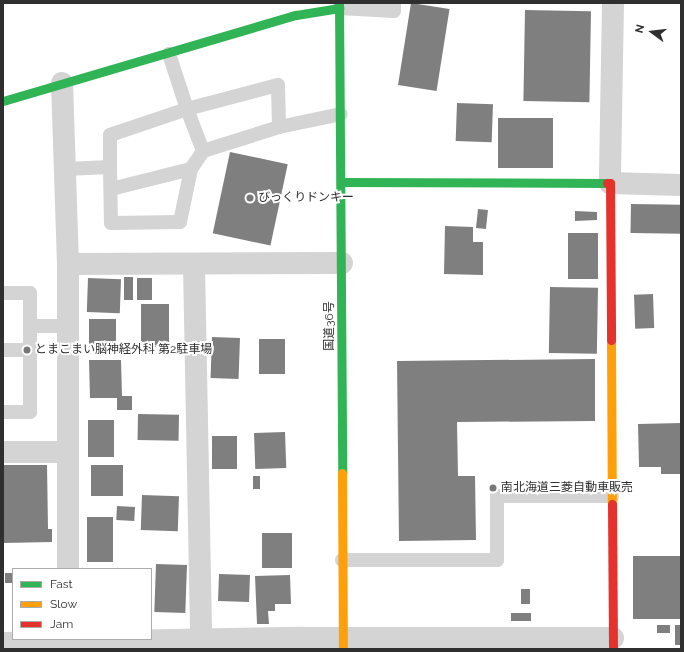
<!DOCTYPE html>
<meta charset="utf-8">
<style>
body{margin:0}
#map{position:relative;width:684px;height:652px;overflow:hidden;background:#fff;font-family:Raleway,"Noto Sans JP",sans-serif}
div>[style]{position:absolute}
.building>*{inset:0;background:#7f7f7f;transform-origin:0 0}
.lane>*{height:14px;margin:-7px;padding:0 7px;transform-origin:7px;border-radius:7px;background:#d4d4d4}
.street>*{height:22px;margin:-11px;padding:0 11px;transform-origin:11px;border-radius:11px;background:#d4d4d4}
.fast>*{height:9px;margin:-4.5px;padding:0 4.5px;transform-origin:4.5px;border-radius:4.5px;background:#30b455}
.slow>*{height:9px;margin:-4.5px;padding:0 4.5px;transform-origin:4.5px;border-radius:4.5px;background:#ff9f0a}
.jam>*{height:9px;margin:-4.5px;padding:0 4.5px;transform-origin:4.5px;border-radius:4.5px;background:#e5322d}
.dots>*{width:11px;height:11px;translate:-50% -50%;box-sizing:border-box;border:2px solid #fff;border-radius:50%}
span{translate:-50% -50%;white-space:nowrap;text-align:center;line-height:1.15;-webkit-text-stroke:4px #fff;paint-order:stroke}
.poi-label{font-size:12px;color:#2f2f2f}
.left{translate:0 -50%;text-align:left}
.street-label{font-size:12px;color:#2f2f2f}
.frame{position:absolute;inset:0;border:4px solid #2f2f2f;pointer-events:none}
.legend{position:absolute;left:12px;top:568px;width:140px;height:72px;box-sizing:border-box;background:#fff;border:1px solid #acacac;margin:0;padding:5px 7px;list-style:none;font-size:12px;color:#2f2f2f}
.legend li{display:flex;align-items:center;gap:8px;height:20px}
.legend b{width:20px;border:1px solid #acacac}
.north{position:absolute;left:632px;top:12px;width:40px;height:40px;-webkit-text-stroke:3px #fff;paint-order:stroke;rotate:285deg;font-size:11px;font-weight:700;line-height:16px;text-align:center;color:#2f2f2f}
.north::after{content:'';display:block;margin:auto;width:14px;height:18px;background:#2f2f2f;clip-path:polygon(50% 0,100% 100%,50% 72%,0 100%)}
</style>
<div id="map">
<div class="building">
<div style="left:411px;top:3px;width:39px;height:83px;rotate:9deg"></div>
<div style="left:525px;top:10px;width:66px;height:91px;rotate:1deg"></div>
<div style="left:457px;top:103px;width:36px;height:38px;rotate:2deg"></div>
<div style="left:498px;top:118px;width:55px;height:50px"></div>
<div style="left:230px;top:152px;width:59px;height:83px;rotate:12deg"></div>
<div style="left:631px;top:204px;width:50px;height:29px;rotate:1deg"></div>
<div style="left:478px;top:209px;width:10px;height:19px;rotate:6deg"></div>
<div style="clip-path:polygon(575px 211px,597px 212px,597px 220px,575px 221px)"></div>
<div style="clip-path:polygon(445px 226px,473px 227px,473px 242px,483px 242px,483px 275px,444px 274px)"></div>
<div style="left:568px;top:233px;width:30px;height:46px"></div>
<div style="left:124px;top:277px;width:9px;height:23px"></div>
<div style="left:88px;top:278px;width:33px;height:34px;rotate:2deg"></div>
<div style="left:137px;top:278px;width:15px;height:22px"></div>
<div style="left:550px;top:287px;width:48px;height:66px;rotate:1deg"></div>
<div style="left:653px;top:294px;width:34px;height:19px;rotate:88deg"></div>
<div style="left:141px;top:304px;width:28px;height:43px"></div>
<div style="left:116px;top:319px;width:30px;height:27px;rotate:90deg"></div>
<div style="left:212px;top:337px;width:28px;height:41px;rotate:2deg"></div>
<div style="left:259px;top:339px;width:26px;height:35px"></div>
<div style="clip-path:polygon(595px 359px,595px 421px,457px 422px,458px 476px,475px 476px,476px 540px,399px 541px,397px 361px)"></div>
<div style="clip-path:polygon(89px 360px,121px 360px,122px 396px,132px 396px,132px 410px,117px 410px,117px 398px,90px 398px)"></div>
<div style="left:138px;top:414px;width:41px;height:26px;rotate:1deg"></div>
<div style="left:88px;top:420px;width:26px;height:37px"></div>
<div style="clip-path:polygon(681px 423px,681px 474px,661px 474px,661px 467px,639px 467px,638px 424px)"></div>
<div style="left:285px;top:432px;width:36px;height:31px;rotate:88deg"></div>
<div style="left:212px;top:436px;width:25px;height:33px"></div>
<div style="clip-path:polygon(3px 465px,47px 465px,48px 529px,52px 529px,52px 542px,3px 543px)"></div>
<div style="left:91px;top:465px;width:32px;height:31px"></div>
<div style="left:253px;top:476px;width:7px;height:13px"></div>
<div style="left:142px;top:495px;width:37px;height:35px;rotate:2deg"></div>
<div style="left:117px;top:506px;width:18px;height:14px;rotate:3deg"></div>
<div style="left:87px;top:517px;width:26px;height:45px"></div>
<div style="left:262px;top:533px;width:30px;height:35px"></div>
<div style="left:681px;top:556px;width:63px;height:48px;rotate:90deg"></div>
<div style="left:156px;top:564px;width:31px;height:48px;rotate:2deg"></div>
<div style="left:5px;top:573px;width:8px;height:10px"></div>
<div style="left:219px;top:574px;width:31px;height:27px;rotate:2deg"></div>
<div style="clip-path:polygon(290px 575px,291px 604px,275px 604px,275px 611px,268px 611px,269px 624px,257px 624px,255px 576px)"></div>
<div style="left:521px;top:589px;width:9px;height:15px"></div>
<div style="left:511px;top:613px;width:20px;height:8px"></div>
<div style="left:670px;top:625px;width:8px;height:13px;rotate:90deg"></div>
<div style="left:675px;top:625px;width:6px;height:20px"></div>
</div>
<div class="lane">
<div style="left:339px;top:8px;width:55px;rotate:3.1deg"></div>
<div style="left:394px;top:11px;width:8px;rotate:-90deg"></div>
<div style="left:203px;top:151px;width:45px;rotate:-110.9deg"></div>
<div style="left:187px;top:109px;width:94px;rotate:-14.8deg"></div>
<div style="left:278px;top:85px;width:42px;rotate:88.6deg"></div>
<div style="left:110px;top:167px;width:56px;rotate:89deg"></div>
<div style="left:111px;top:223px;width:69px;rotate:-0.8deg"></div>
<div style="left:180px;top:222px;width:54px;rotate:-78.3deg"></div>
<div style="left:65px;top:169px;width:45px;rotate:-2.5deg"></div>
<div style="left:110px;top:167px;width:32px;rotate:-90deg"></div>
<div style="left:110px;top:135px;width:81px;rotate:-18.7deg"></div>
<div style="left:187px;top:109px;width:58px;rotate:-108.1deg"></div>
<div style="left:111px;top:189px;width:82px;rotate:-14deg"></div>
<div style="left:191px;top:169px;width:22px;rotate:-56deg"></div>
<div style="left:203px;top:151px;width:80px;rotate:-17.5deg"></div>
<div style="left:279px;top:127px;width:63px;rotate:-11.8deg"></div>
<div style="left:3px;top:293px;width:27px"></div>
<div style="left:30px;top:293px;width:33px;rotate:90deg"></div>
<div style="left:3px;top:350px;width:27px"></div>
<div style="left:3px;top:412px;width:27px"></div>
<div style="left:30px;top:412px;width:86px;rotate:-90deg"></div>
<div style="left:30px;top:326px;width:38px"></div>
<div style="left:342px;top:560px;width:155px"></div>
<div style="left:497px;top:560px;width:64px;rotate:-90deg"></div>
<div style="left:497px;top:496px;width:115px"></div>
</div>
<div class="street">
<div style="left:613px;top:3px;width:180px;rotate:91deg"></div>
<div style="left:610px;top:183px;width:71px;rotate:1.6deg"></div>
<div style="left:62px;top:83px;width:181px;rotate:88.1deg"></div>
<div style="left:68px;top:264px;width:305px;rotate:90deg"></div>
<div style="left:68px;top:264px;width:274px;rotate:-0.2deg"></div>
<div style="left:194px;top:265px;width:374px;rotate:88.9deg"></div>
<div style="left:3px;top:452px;width:64px"></div>
<div style="left:3px;top:643px;width:300px;rotate:-1deg"></div>
<div style="left:303px;top:638px;width:310px"></div>
</div>
<div class="fast">
<div style="left:339px;top:3px;width:470px;rotate:89.6deg"></div>
<div style="left:3px;top:101px;width:305px;rotate:-16.4deg"></div>
<div style="left:296px;top:15px;width:44px;rotate:-9.2deg"></div>
<div style="left:341px;top:182px;width:266px;rotate:0.2deg"></div>
</div>
<div class="slow">
<div style="left:611px;top:340px;width:164px;rotate:89.7deg"></div>
<div style="left:342px;top:473px;width:176px;rotate:89.7deg"></div>
</div>
<div class="jam">
<div style="left:607px;top:183px;width:3px"></div>
<div style="left:610px;top:183px;width:157px;rotate:89.6deg"></div>
<div style="left:612px;top:504px;width:145px;rotate:89.6deg"></div>
</div>
<div class="dots">
<div style="left:250px;top:198px;background:#787878"></div>
<div style="left:27px;top:350px;background:#787878"></div>
<div style="left:493px;top:488px;background:#787878"></div>
</div>
<div class="poi-label">
<span class="left" style="left:258px;top:198px">びっくりドンキー</span>
<span class="left" style="left:35px;top:350px">とまこまい脳神経外科 第2駐車場</span>
<span class="left" style="left:501px;top:488px">南北海道三菱自動車販売</span>
</div>
<div class="street-label">
<span style="left:330px;top:326px;rotate:-90deg">国道36号</span>
</div>
<div class="frame"></div>
<ul class="legend">
<li><b style="height:5px;background:#30b455"></b>Fast</li>
<li><b style="height:5px;background:#ff9f0a"></b>Slow</li>
<li><b style="height:5px;background:#e5322d"></b>Jam</li>
</ul>
<div class="north">N</div>
</div>
